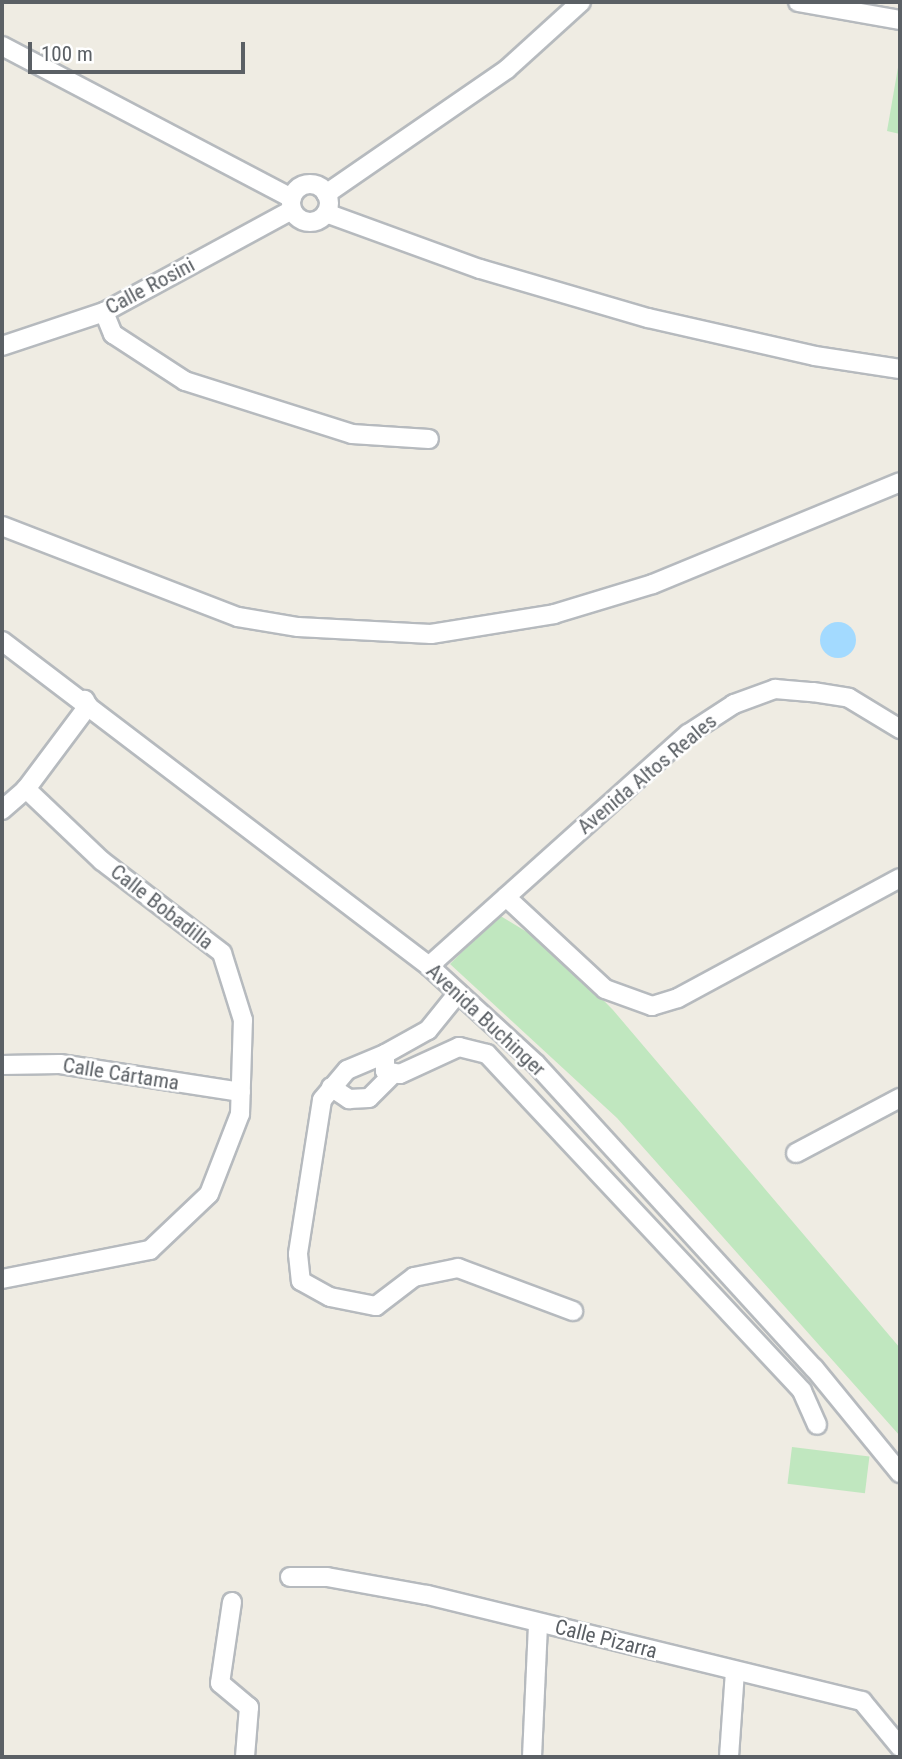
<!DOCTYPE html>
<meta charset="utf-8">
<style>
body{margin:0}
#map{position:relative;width:902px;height:1759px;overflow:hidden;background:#efece3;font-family:"Roboto Condensed",sans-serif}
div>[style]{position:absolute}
.green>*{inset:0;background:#c0e7bf;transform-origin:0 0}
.water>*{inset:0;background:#a3daff}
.round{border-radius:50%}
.roads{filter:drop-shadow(2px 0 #b6babe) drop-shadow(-2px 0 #b6babe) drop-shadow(0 2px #b6babe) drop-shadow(0 -2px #b6babe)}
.minor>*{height:18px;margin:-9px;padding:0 9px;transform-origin:9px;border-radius:9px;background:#fff}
.minor>.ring{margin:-9px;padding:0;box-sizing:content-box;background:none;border:18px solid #fff;border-radius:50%}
span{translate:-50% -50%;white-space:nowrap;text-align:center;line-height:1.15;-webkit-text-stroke:5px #fff;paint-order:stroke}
.street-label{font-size:21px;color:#5b6065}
.frame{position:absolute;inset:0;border:4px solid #5b6065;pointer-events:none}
.scale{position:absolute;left:28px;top:42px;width:217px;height:32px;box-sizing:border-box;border:4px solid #5b6065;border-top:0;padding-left:9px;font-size:21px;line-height:24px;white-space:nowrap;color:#5b6065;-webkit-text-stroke:5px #fff;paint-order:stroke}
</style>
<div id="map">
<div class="green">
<div style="clip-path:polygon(900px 56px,900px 134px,887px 131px)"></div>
<div style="clip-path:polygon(499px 915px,550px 946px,613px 1010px,900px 1348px,900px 1436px,617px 1118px,450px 964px)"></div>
<div style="left:792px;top:1447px;width:78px;height:37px;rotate:7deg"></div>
</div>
<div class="water">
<div class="round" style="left:820px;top:622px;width:36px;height:36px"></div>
</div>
<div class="roads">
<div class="minor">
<div style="left:798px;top:2px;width:104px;rotate:10deg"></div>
<div style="left:2px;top:46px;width:327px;rotate:27.7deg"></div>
<div class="ring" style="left:291px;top:184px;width:20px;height:20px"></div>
<div style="left:326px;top:194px;width:220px;rotate:-34.6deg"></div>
<div style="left:507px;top:69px;width:100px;rotate:-42.2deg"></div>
<div style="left:326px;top:213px;width:164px;rotate:20deg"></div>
<div style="left:480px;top:269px;width:175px;rotate:16.3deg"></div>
<div style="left:648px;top:318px;width:171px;rotate:12.8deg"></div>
<div style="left:815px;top:356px;width:86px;rotate:8.7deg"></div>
<div style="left:104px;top:312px;width:24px;rotate:68deg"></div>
<div style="left:113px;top:334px;width:86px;rotate:33.1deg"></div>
<div style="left:185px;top:381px;width:175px;rotate:17.6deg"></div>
<div style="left:352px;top:434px;width:77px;rotate:3.7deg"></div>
<div style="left:2px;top:346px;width:108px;rotate:-18.4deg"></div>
<div style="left:104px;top:312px;width:214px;rotate:-28.5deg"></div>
<div style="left:2px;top:526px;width:253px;rotate:21.1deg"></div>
<div style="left:238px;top:617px;width:61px;rotate:9.5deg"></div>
<div style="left:298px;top:627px;width:133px;rotate:3deg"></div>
<div style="left:431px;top:634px;width:125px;rotate:-9.2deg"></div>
<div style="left:554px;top:614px;width:103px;rotate:-16.9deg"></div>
<div style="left:653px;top:584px;width:267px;rotate:-22.4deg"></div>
<div style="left:2px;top:641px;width:537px;rotate:37.28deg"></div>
<div style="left:429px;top:966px;width:145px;rotate:42.5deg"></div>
<div style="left:536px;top:1064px;width:412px;rotate:47.6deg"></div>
<div style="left:814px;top:1368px;width:136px;rotate:50.7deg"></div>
<div style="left:2px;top:810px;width:32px;rotate:-41deg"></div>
<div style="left:26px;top:789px;width:104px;rotate:-53.2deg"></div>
<div style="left:88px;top:706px;width:7px;rotate:-117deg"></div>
<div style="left:506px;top:897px;width:135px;rotate:42.9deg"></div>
<div style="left:605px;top:989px;width:50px;rotate:19.9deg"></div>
<div style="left:652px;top:1006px;width:27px;rotate:-17deg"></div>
<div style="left:678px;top:998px;width:252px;rotate:-28.4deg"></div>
<div style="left:429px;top:966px;width:348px;rotate:-41.9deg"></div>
<div style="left:688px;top:734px;width:55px;rotate:-33.1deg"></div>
<div style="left:734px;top:704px;width:44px;rotate:-20.1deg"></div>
<div style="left:775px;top:689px;width:38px;rotate:5deg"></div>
<div style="left:813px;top:692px;width:36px;rotate:9deg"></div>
<div style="left:849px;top:698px;width:60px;rotate:31.3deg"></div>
<div style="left:458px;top:993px;width:48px;rotate:129deg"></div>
<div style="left:428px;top:1030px;width:49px;rotate:150.8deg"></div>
<div style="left:385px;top:1054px;width:17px;rotate:90deg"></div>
<div style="left:385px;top:1071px;width:15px;rotate:11deg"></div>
<div style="left:400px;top:1074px;width:65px;rotate:-24.6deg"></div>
<div style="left:459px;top:1047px;width:29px;rotate:14deg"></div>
<div style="left:487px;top:1054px;width:461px;rotate:46.9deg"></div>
<div style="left:802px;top:1391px;width:37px;rotate:66deg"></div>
<div style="left:385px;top:1054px;width:41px;rotate:157.2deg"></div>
<div style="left:347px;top:1070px;width:39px;rotate:130deg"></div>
<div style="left:322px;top:1100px;width:156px;rotate:98.9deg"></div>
<div style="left:298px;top:1254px;width:27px;rotate:84deg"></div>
<div style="left:301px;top:1281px;width:33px;rotate:29deg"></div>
<div style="left:330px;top:1297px;width:47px;rotate:11.1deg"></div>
<div style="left:376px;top:1306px;width:48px;rotate:-37.3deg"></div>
<div style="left:414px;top:1277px;width:45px;rotate:-11.6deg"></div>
<div style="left:458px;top:1268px;width:123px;rotate:20.5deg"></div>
<div style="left:2px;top:1065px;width:58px;rotate:-1deg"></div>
<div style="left:60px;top:1064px;width:183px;rotate:8.8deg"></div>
<div style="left:331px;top:1087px;width:22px;rotate:34deg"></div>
<div style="left:349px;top:1099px;width:20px;rotate:-3deg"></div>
<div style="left:369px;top:1098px;width:33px;rotate:-45deg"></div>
<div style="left:796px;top:1153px;width:118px;rotate:-27.9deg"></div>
<div style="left:2px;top:1279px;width:151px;rotate:-11.1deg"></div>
<div style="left:150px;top:1250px;width:81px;rotate:-43.5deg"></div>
<div style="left:209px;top:1194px;width:86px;rotate:-68.8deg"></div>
<div style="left:240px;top:1114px;width:94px;rotate:-88.2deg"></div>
<div style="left:243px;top:1020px;width:70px;rotate:-107.4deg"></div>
<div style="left:222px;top:953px;width:151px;rotate:-142.5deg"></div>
<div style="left:102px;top:861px;width:105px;rotate:-136.5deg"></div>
<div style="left:290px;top:1577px;width:37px"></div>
<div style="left:327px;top:1577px;width:102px;rotate:10.2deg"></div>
<div style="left:427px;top:1595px;width:448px;rotate:13.7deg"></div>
<div style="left:862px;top:1701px;width:60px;rotate:50.4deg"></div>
<div style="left:232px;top:1602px;width:82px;rotate:98.4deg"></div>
<div style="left:220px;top:1683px;width:38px;rotate:40deg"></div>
<div style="left:249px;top:1707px;width:50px;rotate:94.6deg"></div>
<div style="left:532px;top:1757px;width:134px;rotate:-87.4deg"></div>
<div style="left:729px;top:1757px;width:86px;rotate:-86deg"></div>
</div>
</div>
<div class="street-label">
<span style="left:150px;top:286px;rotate:-28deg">Calle Rosini</span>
<span style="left:647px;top:774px;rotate:-40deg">Avenida Altos Reales</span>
<span style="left:162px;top:907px;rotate:38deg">Calle Bobadilla</span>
<span style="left:486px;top:1020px;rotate:43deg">Avenida Buchinger</span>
<span style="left:121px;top:1074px;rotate:9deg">Calle Cártama</span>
<span style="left:606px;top:1639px;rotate:14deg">Calle Pizarra</span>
</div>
<div class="frame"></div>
<div class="scale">100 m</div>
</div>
